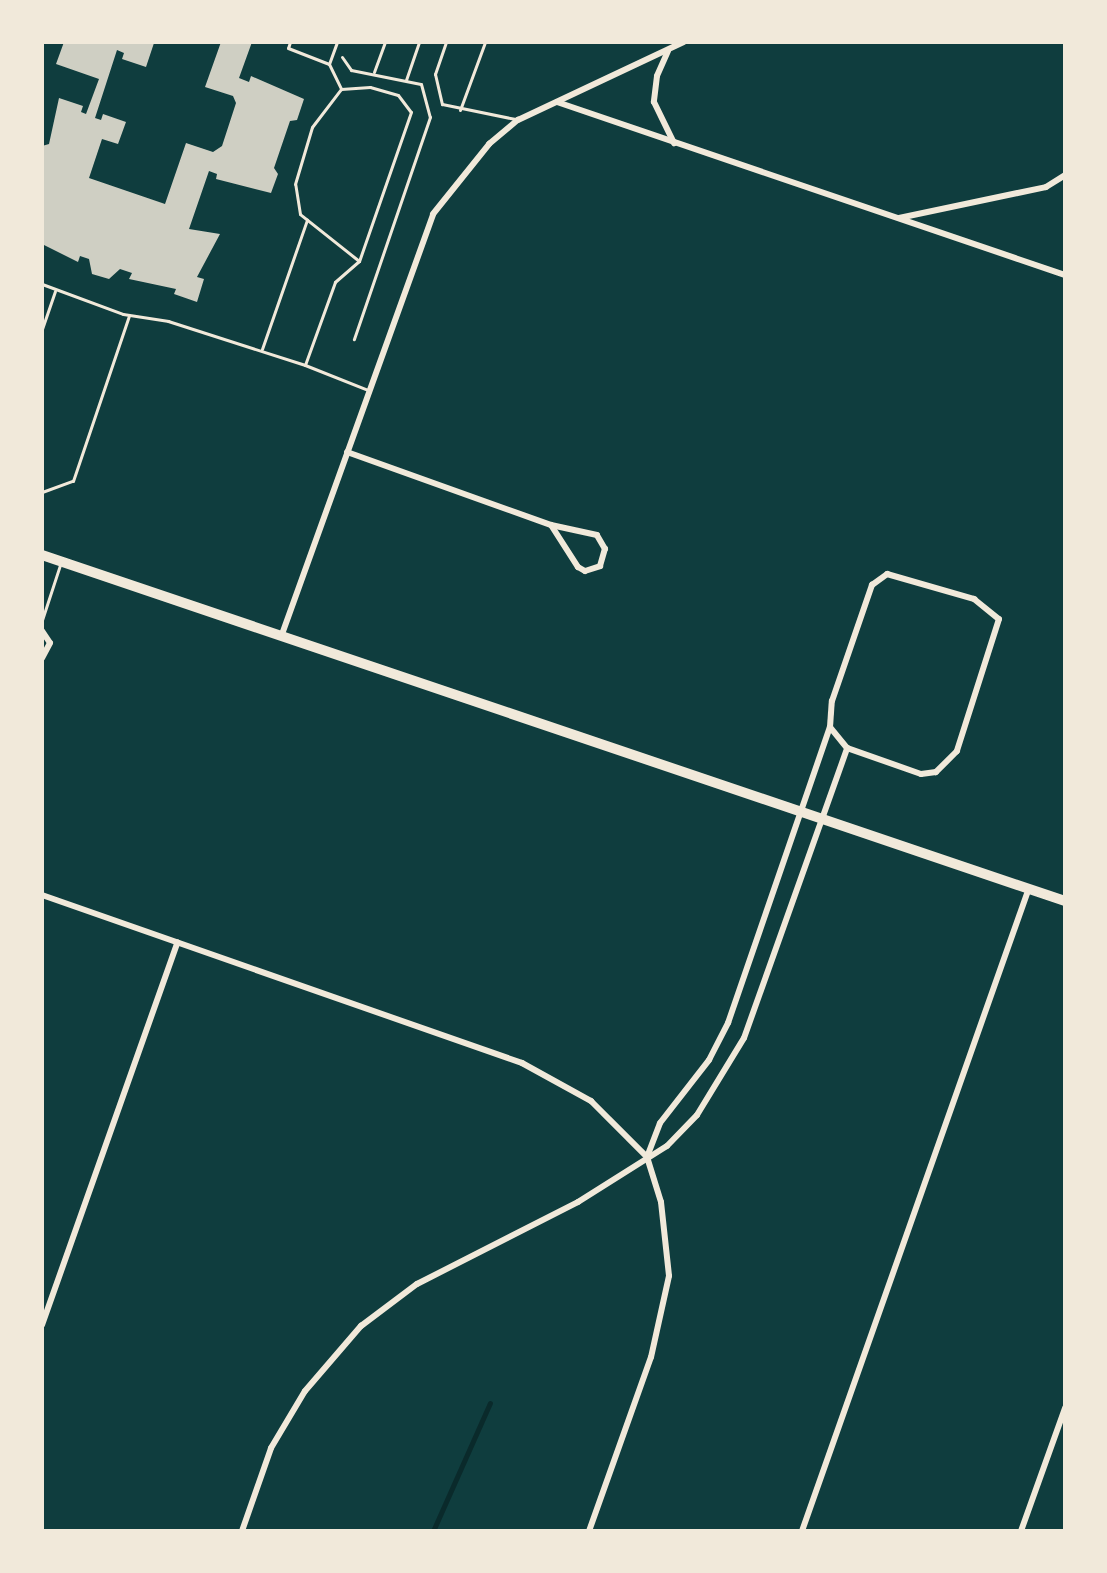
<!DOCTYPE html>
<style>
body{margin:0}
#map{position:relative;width:1107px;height:1573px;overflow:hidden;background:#0f3d3e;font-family:"Golos Text",sans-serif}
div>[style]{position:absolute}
.stream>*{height:5px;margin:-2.5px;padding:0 2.5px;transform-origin:2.5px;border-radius:2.5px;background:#0a2a2b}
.building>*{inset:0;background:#cfcfc3}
.path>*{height:3px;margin:-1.5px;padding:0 1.5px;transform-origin:1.5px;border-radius:1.5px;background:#f1e9da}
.service>*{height:3px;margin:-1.5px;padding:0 1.5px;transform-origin:1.5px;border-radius:1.5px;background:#f1e9da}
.minor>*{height:6px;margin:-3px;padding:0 3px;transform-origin:3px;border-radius:3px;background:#f1e9da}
.primary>*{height:10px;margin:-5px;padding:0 5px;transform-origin:5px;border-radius:5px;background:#f1e9da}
span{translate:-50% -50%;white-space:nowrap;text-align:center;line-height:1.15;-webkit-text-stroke:8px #f1e9da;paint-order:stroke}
.frame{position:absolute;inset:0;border:44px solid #f1e9da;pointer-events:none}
</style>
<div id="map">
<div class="stream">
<div style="left:433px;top:1531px;width:140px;rotate:-66deg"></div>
</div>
<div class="building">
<div style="clip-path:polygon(64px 42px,154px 43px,146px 67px,122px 59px,124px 53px,117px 50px,95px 118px,101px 120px,103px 114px,126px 122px,118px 144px,102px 139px,89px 178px,165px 204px,186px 143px,213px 152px,222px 146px,236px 103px,233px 96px,205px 87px,221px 42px,252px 42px,239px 78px,249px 82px,251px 76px,304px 99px,297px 120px,290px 121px,274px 168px,278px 174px,271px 193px,216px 179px,217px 174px,209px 171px,189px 229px,220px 234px,197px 277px,204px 279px,197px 302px,174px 294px,176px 289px,129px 279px,132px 273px,120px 269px,109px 279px,92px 274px,89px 259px,80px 256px,78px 262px,42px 244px,42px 146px,49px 144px,59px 98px,83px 106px,81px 112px,86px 114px,99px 79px,56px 64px)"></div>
</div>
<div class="path">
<div style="left:342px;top:57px;width:16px;rotate:55deg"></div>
<div style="left:351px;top:70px;width:71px;rotate:11.3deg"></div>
<div style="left:421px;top:84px;width:34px;rotate:75deg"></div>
<div style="left:430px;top:117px;width:235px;rotate:108.9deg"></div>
<div style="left:374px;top:72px;width:32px;rotate:-70deg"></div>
<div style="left:406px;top:80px;width:40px;rotate:-71.1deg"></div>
</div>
<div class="service">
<div style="left:290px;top:42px;width:6px;rotate:108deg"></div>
<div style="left:288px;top:48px;width:44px;rotate:21.3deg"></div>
<div style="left:329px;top:64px;width:28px;rotate:64deg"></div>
<div style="left:446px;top:42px;width:34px;rotate:109deg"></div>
<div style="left:435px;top:74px;width:31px;rotate:77deg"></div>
<div style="left:442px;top:104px;width:75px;rotate:11.6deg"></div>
<div style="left:329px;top:64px;width:23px;rotate:-70deg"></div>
<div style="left:460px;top:110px;width:72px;rotate:-69.8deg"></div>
<div style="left:359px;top:261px;width:75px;rotate:-141.5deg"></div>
<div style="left:300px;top:214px;width:30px;rotate:-99deg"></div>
<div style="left:295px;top:184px;width:59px;rotate:-73.4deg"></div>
<div style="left:312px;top:127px;width:48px;rotate:-52.7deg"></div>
<div style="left:341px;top:89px;width:29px;rotate:-4deg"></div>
<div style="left:370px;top:87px;width:29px;rotate:16deg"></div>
<div style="left:398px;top:95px;width:21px;rotate:53deg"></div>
<div style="left:411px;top:112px;width:158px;rotate:109.2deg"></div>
<div style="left:359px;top:261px;width:32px;rotate:139deg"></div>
<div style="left:335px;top:282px;width:88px;rotate:109.9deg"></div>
<div style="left:305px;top:365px;width:68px;rotate:21.6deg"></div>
<div style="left:42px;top:284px;width:86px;rotate:20.3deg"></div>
<div style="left:123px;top:314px;width:46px;rotate:8.8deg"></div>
<div style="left:168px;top:321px;width:144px;rotate:17.8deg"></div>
<div style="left:42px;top:329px;width:40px;rotate:-71.1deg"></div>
<div style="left:262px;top:349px;width:137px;rotate:-70.8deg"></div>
<div style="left:42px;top:492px;width:33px;rotate:-20deg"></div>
<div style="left:73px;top:481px;width:174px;rotate:-71.3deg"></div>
<div style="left:42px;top:620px;width:58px;rotate:-71.9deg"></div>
</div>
<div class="minor">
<div style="left:668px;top:51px;width:27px;rotate:114deg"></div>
<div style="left:657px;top:76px;width:26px;rotate:97deg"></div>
<div style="left:654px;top:102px;width:46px;rotate:64deg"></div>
<div style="left:557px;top:102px;width:537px;rotate:18.81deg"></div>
<div style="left:899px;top:218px;width:150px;rotate:-11.9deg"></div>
<div style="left:1046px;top:187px;width:22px;rotate:-32deg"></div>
<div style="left:347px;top:452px;width:217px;rotate:19.7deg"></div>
<div style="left:551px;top:525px;width:50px;rotate:57.3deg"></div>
<div style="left:578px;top:567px;width:8px;rotate:30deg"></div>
<div style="left:585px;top:571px;width:16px;rotate:-18deg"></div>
<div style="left:600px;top:566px;width:18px;rotate:-74deg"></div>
<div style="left:605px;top:549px;width:16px;rotate:-120deg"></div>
<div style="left:597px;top:535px;width:47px;rotate:-167.7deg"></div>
<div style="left:887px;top:574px;width:91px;rotate:16deg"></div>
<div style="left:974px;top:599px;width:32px;rotate:39deg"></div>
<div style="left:999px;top:619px;width:139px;rotate:107.7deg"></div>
<div style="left:957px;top:751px;width:30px;rotate:135deg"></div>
<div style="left:936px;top:772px;width:15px;rotate:172deg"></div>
<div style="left:921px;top:774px;width:78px;rotate:-160.6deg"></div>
<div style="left:847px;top:748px;width:27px;rotate:-129deg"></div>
<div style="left:830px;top:727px;width:26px;rotate:-86deg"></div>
<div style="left:832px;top:701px;width:123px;rotate:-71deg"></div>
<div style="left:872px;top:585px;width:19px;rotate:-36deg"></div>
<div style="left:42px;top:631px;width:14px;rotate:56deg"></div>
<div style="left:50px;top:643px;width:17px;rotate:118deg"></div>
<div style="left:281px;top:637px;width:449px;rotate:-70.2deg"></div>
<div style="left:433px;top:214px;width:90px;rotate:-51.3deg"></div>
<div style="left:489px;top:144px;width:38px;rotate:-40deg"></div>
<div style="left:518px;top:120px;width:183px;rotate:-25.2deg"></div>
<div style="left:42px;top:895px;width:509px;rotate:19.29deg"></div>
<div style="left:522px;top:1063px;width:79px;rotate:28.8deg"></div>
<div style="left:591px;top:1101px;width:79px;rotate:45deg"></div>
<div style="left:647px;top:1157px;width:47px;rotate:72.7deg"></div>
<div style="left:661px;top:1202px;width:74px;rotate:83.8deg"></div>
<div style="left:669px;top:1276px;width:83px;rotate:102.5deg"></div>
<div style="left:651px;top:1357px;width:185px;rotate:109.6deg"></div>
<div style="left:647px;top:1157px;width:36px;rotate:-69deg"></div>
<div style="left:660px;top:1123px;width:80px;rotate:-52.1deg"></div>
<div style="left:709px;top:1060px;width:42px;rotate:-62.8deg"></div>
<div style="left:728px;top:1023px;width:313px;rotate:-71deg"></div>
<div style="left:42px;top:1325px;width:406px;rotate:-70.5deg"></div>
<div style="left:242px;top:1531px;width:88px;rotate:-70.7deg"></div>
<div style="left:271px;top:1448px;width:66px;rotate:-59.2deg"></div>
<div style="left:305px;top:1391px;width:86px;rotate:-49.3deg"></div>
<div style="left:361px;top:1326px;width:70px;rotate:-36.9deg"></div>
<div style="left:417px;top:1284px;width:181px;rotate:-27deg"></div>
<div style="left:578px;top:1202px;width:105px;rotate:-32.2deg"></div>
<div style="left:667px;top:1146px;width:43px;rotate:-45.9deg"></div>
<div style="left:697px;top:1115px;width:90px;rotate:-58.6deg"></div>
<div style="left:744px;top:1038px;width:308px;rotate:-70.4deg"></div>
<div style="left:802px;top:1531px;width:682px;rotate:-70.56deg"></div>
<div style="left:1021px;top:1531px;width:131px;rotate:-70.3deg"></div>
</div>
<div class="primary">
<div style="left:42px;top:555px;width:1080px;rotate:18.69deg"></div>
</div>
<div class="frame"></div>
</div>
